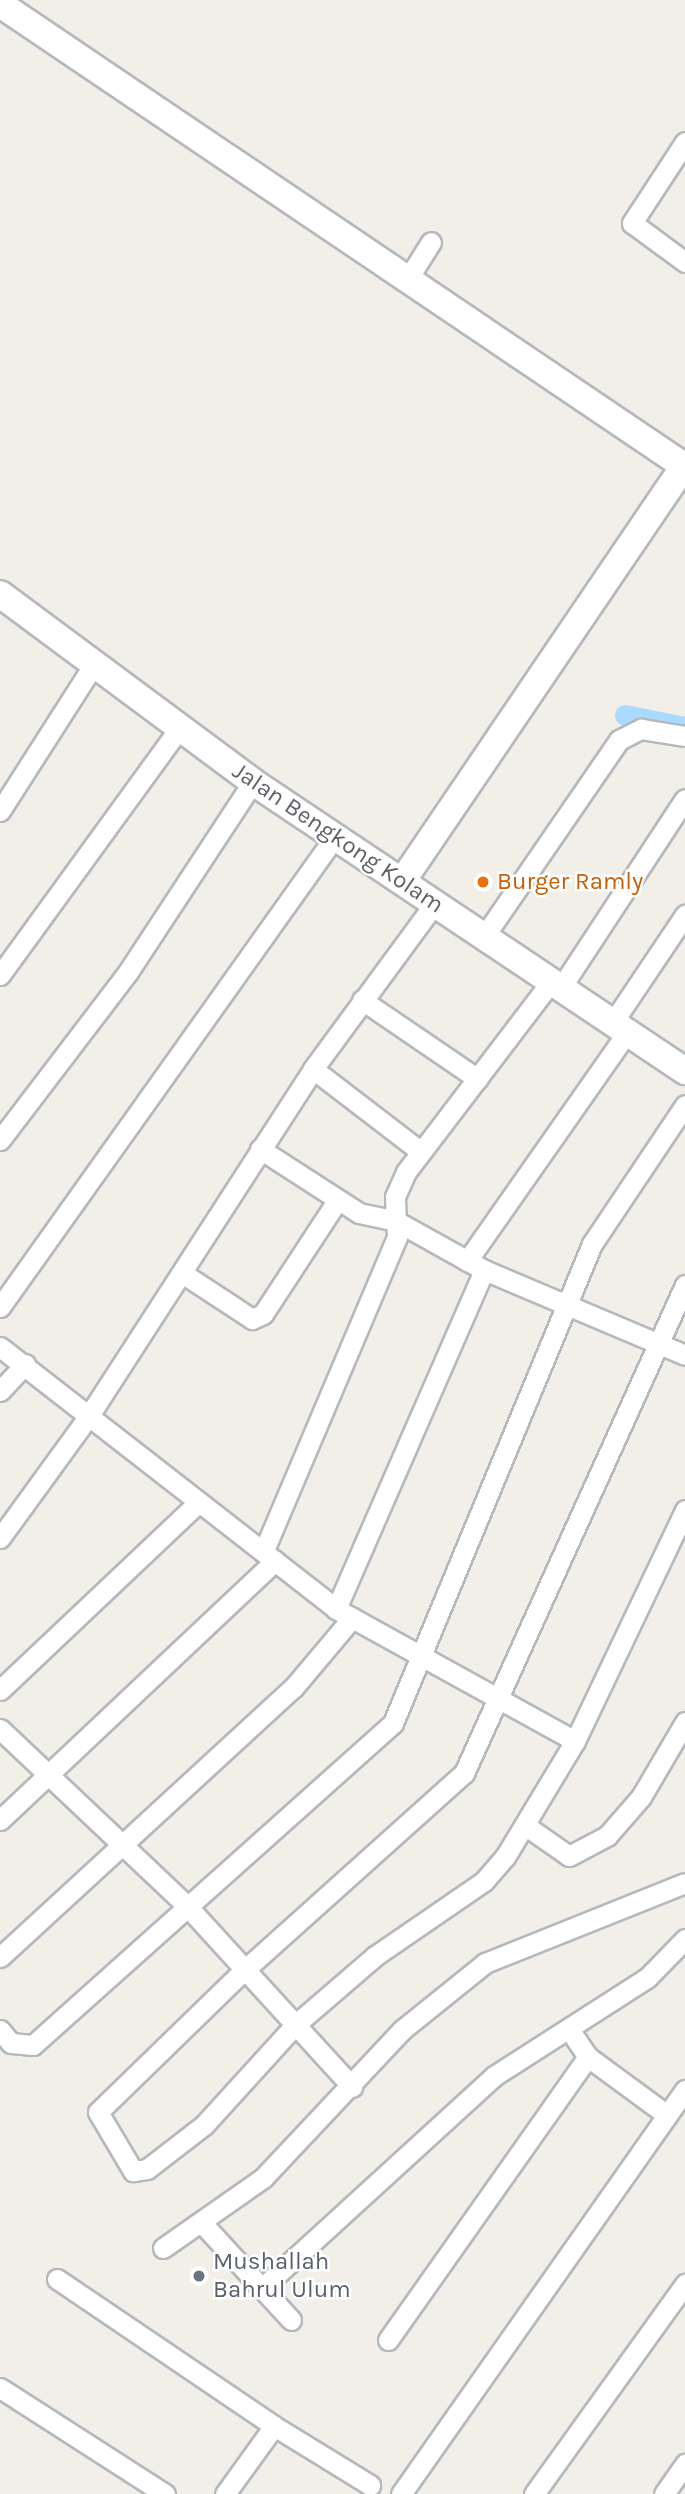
<!DOCTYPE html>
<style>
body{margin:0}
#map{position:relative;width:685px;height:2494px;overflow:hidden;background:#f1efe8;font-family:Karla,sans-serif}
div>[style]{position:absolute}
.canal>*{height:21px;margin:-10.5px;padding:0 10.5px;transform-origin:10.5px;border-radius:10.5px;background:#aadaff}
.roads{filter:drop-shadow(2px 0 #b5b8bc) drop-shadow(-2px 0 #b5b8bc) drop-shadow(0 2px #b5b8bc) drop-shadow(0 -2px #b5b8bc)}
.street>*{height:19px;margin:-9.5px;padding:0 9.5px;transform-origin:9.5px;border-radius:9.5px;background:#fff}
.secondary>*{height:26px;margin:-13px;padding:0 13px;transform-origin:13px;border-radius:13px;background:#fff}
.dots>*{width:19px;height:19px;translate:-50% -50%;box-sizing:border-box;border:4px solid #fff;border-radius:50%}
span{translate:-50% -50%;white-space:nowrap;text-align:center;line-height:1.15;-webkit-text-stroke:5px #fff;paint-order:stroke}
.street-label{font-size:24px;color:#5f6368}
.food-label{font-size:24px;color:#c56008}
.left{translate:0 -50%;text-align:left}
.worship-label{font-size:24px;color:#5b616d}
</style>
<div id="map">
<div class="canal">
<div style="left:625px;top:715px;width:61px;rotate:11.3deg"></div>
</div>
<div class="roads">
<div class="street">
<div style="left:685px;top:142px;width:97px;rotate:123.2deg"></div>
<div style="left:632px;top:223px;width:66px;rotate:36.3deg"></div>
<div style="left:409px;top:277px;width:41px;rotate:-57.8deg"></div>
<div style="left:0;top:811px;width:178px;rotate:-57.4deg"></div>
<div style="left:483px;top:938px;width:240px;rotate:-55.5deg"></div>
<div style="left:619px;top:740px;width:25px;rotate:-27deg"></div>
<div style="left:641px;top:729px;width:45px;rotate:9deg"></div>
<div style="left:0;top:975px;width:308px;rotate:-54deg"></div>
<div style="left:550px;top:983px;width:238px;rotate:127.3deg"></div>
<div style="left:406px;top:1172px;width:27px;rotate:114deg"></div>
<div style="left:395px;top:1197px;width:24px;rotate:88deg"></div>
<div style="left:396px;top:1221px;width:101px;rotate:29.1deg"></div>
<div style="left:484px;top:1270px;width:218px;rotate:22.9deg"></div>
<div style="left:560px;top:989px;width:227px;rotate:-56.7deg"></div>
<div style="left:362px;top:1000px;width:140px;rotate:34.3deg"></div>
<div style="left:611px;top:1025px;width:133px;rotate:-56.1deg"></div>
<div style="left:313px;top:1069px;width:136px;rotate:37.5deg"></div>
<div style="left:0;top:1140px;width:211px;rotate:-52.7deg"></div>
<div style="left:128px;top:972px;width:227px;rotate:-56.7deg"></div>
<div style="left:260px;top:1149px;width:118px;rotate:32.9deg"></div>
<div style="left:359px;top:1213px;width:38px;rotate:12deg"></div>
<div style="left:396px;top:1221px;width:16px;rotate:86deg"></div>
<div style="left:397px;top:1237px;width:341px;rotate:113deg"></div>
<div style="left:467px;top:1261px;width:276px;rotate:-55deg"></div>
<div style="left:182px;top:1273px;width:84px;rotate:33.3deg"></div>
<div style="left:252px;top:1319px;width:12px;rotate:-24deg"></div>
<div style="left:263px;top:1314px;width:135px;rotate:-56.8deg"></div>
<div style="left:685px;top:1285px;width:536px;rotate:114.36deg"></div>
<div style="left:464px;top:1773px;width:297px;rotate:138.1deg"></div>
<div style="left:243px;top:1971px;width:202px;rotate:135.8deg"></div>
<div style="left:98px;top:2112px;width:69px;rotate:59.3deg"></div>
<div style="left:133px;top:2171px;width:14px;rotate:-8deg"></div>
<div style="left:147px;top:2169px;width:72px;rotate:-37.7deg"></div>
<div style="left:204px;top:2125px;width:137px;rotate:-47.7deg"></div>
<div style="left:296px;top:2024px;width:104px;rotate:-40.7deg"></div>
<div style="left:375px;top:1956px;width:132px;rotate:-34.5deg"></div>
<div style="left:484px;top:1881px;width:32px;rotate:-49deg"></div>
<div style="left:505px;top:1857px;width:135px;rotate:-58.9deg"></div>
<div style="left:575px;top:1741px;width:256px;rotate:-64.5deg"></div>
<div style="left:0;top:1307px;width:579px;rotate:-54.55deg"></div>
<div style="left:0;top:1347px;width:426px;rotate:37.9deg"></div>
<div style="left:336px;top:1609px;width:273px;rotate:28.9deg"></div>
<div style="left:0;top:1391px;width:37px;rotate:-47deg"></div>
<div style="left:0;top:1538px;width:153px;rotate:-54deg"></div>
<div style="left:90px;top:1414px;width:411px;rotate:-57.1deg"></div>
<div style="left:313px;top:1069px;width:205px;rotate:-53.7deg"></div>
<div style="left:336px;top:1609px;width:370px;rotate:-66.4deg"></div>
<div style="left:0;top:1690px;width:272px;rotate:-43.4deg"></div>
<div style="left:0;top:1729px;width:257px;rotate:43.4deg"></div>
<div style="left:187px;top:1906px;width:245px;rotate:47.6deg"></div>
<div style="left:0;top:1820px;width:378px;rotate:-43.3deg"></div>
<div style="left:526px;top:1826px;width:52px;rotate:34.9deg"></div>
<div style="left:569px;top:1856px;width:43px;rotate:-27.8deg"></div>
<div style="left:607px;top:1836px;width:52px;rotate:-48.9deg"></div>
<div style="left:641px;top:1797px;width:87px;rotate:-59.6deg"></div>
<div style="left:0;top:1957px;width:398px;rotate:-42.6deg"></div>
<div style="left:293px;top:1688px;width:92px;rotate:-49.9deg"></div>
<div style="left:569px;top:2029px;width:34px;rotate:56deg"></div>
<div style="left:588px;top:2057px;width:98px;rotate:36.3deg"></div>
<div style="left:0;top:2030px;width:17px;rotate:50deg"></div>
<div style="left:11px;top:2043px;width:22px;rotate:5deg"></div>
<div style="left:33px;top:2045px;width:483px;rotate:-41.8deg"></div>
<div style="left:393px;top:1723px;width:519px;rotate:-67.44deg"></div>
<div style="left:592px;top:1244px;width:167px;rotate:-56.2deg"></div>
<div style="left:201px;top:2222px;width:133px;rotate:47.4deg"></div>
<div style="left:163px;top:2248px;width:122px;rotate:-35deg"></div>
<div style="left:263px;top:2178px;width:203px;rotate:-46.8deg"></div>
<div style="left:402px;top:2030px;width:107px;rotate:-38.9deg"></div>
<div style="left:485px;top:1963px;width:215px;rotate:-21.8deg"></div>
<div style="left:57px;top:2279px;width:262px;rotate:34.1deg"></div>
<div style="left:262px;top:2288px;width:314px;rotate:-42.4deg"></div>
<div style="left:494px;top:2076px;width:183px;rotate:-32.7deg"></div>
<div style="left:648px;top:1977px;width:53px;rotate:-45.8deg"></div>
<div style="left:388px;top:2340px;width:347px;rotate:-54.8deg"></div>
<div style="left:0;top:2388px;width:196px;rotate:32.7deg"></div>
<div style="left:225px;top:2494px;width:84px;rotate:-54.2deg"></div>
<div style="left:274px;top:2426px;width:113px;rotate:31.6deg"></div>
<div style="left:401px;top:2494px;width:494px;rotate:-54.9deg"></div>
<div style="left:534px;top:2494px;width:259px;rotate:-54.3deg"></div>
<div style="left:664px;top:2494px;width:37px;rotate:-55deg"></div>
</div>
<div class="secondary">
<div style="left:0;top:4px;width:825px;rotate:34.04deg"></div>
<div style="left:684px;top:466px;width:500px;rotate:124.17deg"></div>
<div style="left:0;top:594px;width:315px;rotate:36.6deg"></div>
<div style="left:253px;top:782px;width:520px;rotate:33.78deg"></div>
</div>
</div>
<div class="dots">
<div style="left:483px;top:882px;background:#e8710a"></div>
<div style="left:199px;top:2276px;background:#6b7280"></div>
</div>
<div class="street-label">
<span style="left:338px;top:838px;rotate:34deg">Jalan Bengkong Kolam</span>
</div>
<div class="food-label">
<span class="left" style="left:497px;top:882px">Burger Ramly</span>
</div>
<div class="worship-label">
<span class="left" style="left:213px;top:2276px">Mushallah<br>Bahrul Ulum</span>
</div>
</div>
